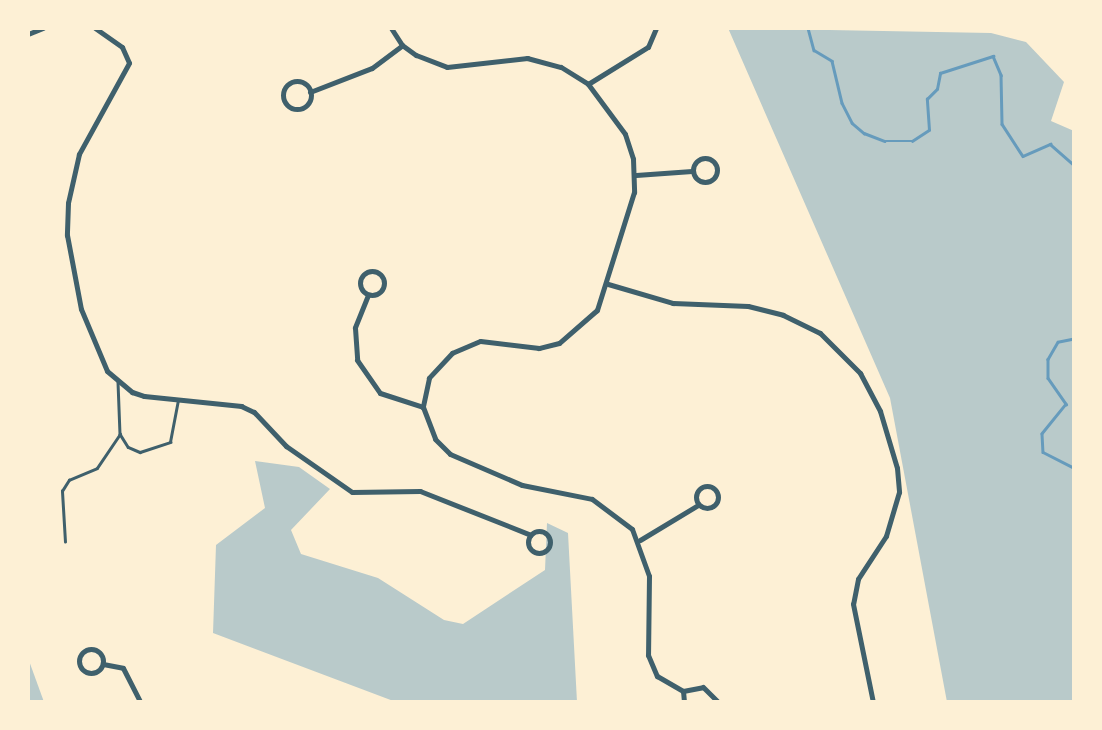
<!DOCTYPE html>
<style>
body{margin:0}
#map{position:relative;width:1102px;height:730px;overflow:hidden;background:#fdf0d5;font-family:"PT Sans Narrow",sans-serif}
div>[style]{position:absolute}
.green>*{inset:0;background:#b9caca}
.stream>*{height:2.5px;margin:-1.25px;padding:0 1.25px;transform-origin:1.25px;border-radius:1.25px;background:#669bbc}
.service>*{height:2.5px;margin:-1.25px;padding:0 1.25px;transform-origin:1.25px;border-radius:1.25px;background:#3f606c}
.minor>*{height:5px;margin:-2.5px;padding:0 2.5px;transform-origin:2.5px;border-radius:2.5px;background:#3f606c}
.minor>.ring{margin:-2.5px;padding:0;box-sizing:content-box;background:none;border:5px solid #3f606c;border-radius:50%}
span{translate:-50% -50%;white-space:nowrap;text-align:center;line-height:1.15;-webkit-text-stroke:5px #fdf0d5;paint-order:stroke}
.frame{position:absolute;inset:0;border:30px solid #fdf0d5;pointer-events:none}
</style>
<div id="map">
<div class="green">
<div style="clip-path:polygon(728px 28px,991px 33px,1026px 42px,1064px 82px,1051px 121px,1074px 131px,1074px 702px,947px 702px,890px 398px)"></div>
<div style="clip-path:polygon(255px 461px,299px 467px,330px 489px,291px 530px,301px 554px,378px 578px,444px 620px,463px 624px,545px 570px,547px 523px,568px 533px,577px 702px,396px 702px,213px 633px,216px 545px,265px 508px)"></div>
<div style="clip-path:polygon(28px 658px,44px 702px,28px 702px)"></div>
</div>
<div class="stream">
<div style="left:808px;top:28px;width:23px;rotate:75deg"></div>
<div style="left:814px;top:50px;width:21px;rotate:31deg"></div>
<div style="left:832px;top:61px;width:43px;rotate:76.6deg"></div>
<div style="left:842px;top:103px;width:22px;rotate:63deg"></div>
<div style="left:852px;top:123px;width:16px;rotate:40deg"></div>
<div style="left:864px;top:133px;width:22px;rotate:21deg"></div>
<div style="left:885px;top:141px;width:27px"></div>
<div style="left:912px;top:141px;width:20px;rotate:-33deg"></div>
<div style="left:929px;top:130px;width:31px;rotate:-94deg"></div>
<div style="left:927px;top:99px;width:14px;rotate:-45deg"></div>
<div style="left:937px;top:89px;width:16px;rotate:-79deg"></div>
<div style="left:940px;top:73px;width:56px;rotate:-17.8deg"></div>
<div style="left:993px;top:56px;width:21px;rotate:67deg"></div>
<div style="left:1001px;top:75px;width:49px;rotate:88.8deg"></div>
<div style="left:1002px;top:124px;width:38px;rotate:57deg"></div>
<div style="left:1023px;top:156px;width:30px;rotate:-24deg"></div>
<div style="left:1050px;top:144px;width:32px;rotate:41deg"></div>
<div style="left:1074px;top:269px;width:10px;rotate:90deg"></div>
<div style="left:1074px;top:339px;width:16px;rotate:169deg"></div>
<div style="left:1058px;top:342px;width:20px;rotate:120deg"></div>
<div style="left:1048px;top:359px;width:19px;rotate:90deg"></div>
<div style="left:1048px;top:378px;width:32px;rotate:55deg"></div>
<div style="left:1066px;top:404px;width:38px;rotate:129deg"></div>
<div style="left:1042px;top:434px;width:18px;rotate:87deg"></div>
<div style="left:1043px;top:452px;width:35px;rotate:27deg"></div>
</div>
<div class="service">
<div style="left:118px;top:382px;width:52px;rotate:87.8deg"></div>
<div style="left:120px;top:434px;width:15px;rotate:58deg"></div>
<div style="left:128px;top:447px;width:13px;rotate:23deg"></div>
<div style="left:140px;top:452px;width:32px;rotate:-18deg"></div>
<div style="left:170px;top:442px;width:43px;rotate:-79.2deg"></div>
<div style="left:65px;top:542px;width:51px;rotate:-93.4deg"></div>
<div style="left:62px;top:491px;width:13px;rotate:-58deg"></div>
<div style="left:69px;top:480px;width:30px;rotate:-23deg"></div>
<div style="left:97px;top:468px;width:41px;rotate:-55.9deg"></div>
</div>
<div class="minor">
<div style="left:95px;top:28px;width:33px;rotate:35deg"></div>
<div style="left:122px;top:47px;width:17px;rotate:66deg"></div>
<div style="left:129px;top:63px;width:104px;rotate:118.8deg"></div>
<div style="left:79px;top:154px;width:50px;rotate:102.7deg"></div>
<div style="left:68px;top:203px;width:32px;rotate:92deg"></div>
<div style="left:67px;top:235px;width:75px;rotate:79.3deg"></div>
<div style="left:81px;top:309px;width:67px;rotate:67.2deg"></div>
<div style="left:107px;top:371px;width:33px;rotate:40deg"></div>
<div style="left:132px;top:392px;width:13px;rotate:18deg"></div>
<div style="left:144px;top:396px;width:98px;rotate:5.9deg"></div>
<div style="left:241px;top:406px;width:14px;rotate:25deg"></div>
<div style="left:254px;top:412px;width:47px;rotate:46.7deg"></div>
<div style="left:286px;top:446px;width:80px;rotate:34.9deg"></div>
<div style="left:352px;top:492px;width:68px;rotate:-0.8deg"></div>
<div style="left:420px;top:491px;width:119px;rotate:21.6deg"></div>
<div style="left:391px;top:28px;width:20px;rotate:57deg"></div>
<div style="left:402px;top:45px;width:17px;rotate:36deg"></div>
<div style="left:416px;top:55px;width:33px;rotate:21deg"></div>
<div style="left:447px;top:67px;width:81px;rotate:-6.4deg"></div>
<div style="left:527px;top:58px;width:35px;rotate:15deg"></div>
<div style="left:561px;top:67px;width:32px;rotate:32deg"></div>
<div style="left:588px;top:84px;width:62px;rotate:53.5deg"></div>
<div style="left:625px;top:134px;width:26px;rotate:72deg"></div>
<div style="left:633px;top:159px;width:33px;rotate:88deg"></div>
<div style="left:634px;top:192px;width:124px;rotate:107.4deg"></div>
<div style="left:597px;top:310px;width:50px;rotate:139deg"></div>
<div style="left:559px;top:343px;width:21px;rotate:166deg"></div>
<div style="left:539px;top:348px;width:59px;rotate:-173.2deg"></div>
<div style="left:480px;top:341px;width:30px;rotate:157deg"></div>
<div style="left:452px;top:353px;width:34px;rotate:133deg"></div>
<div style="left:429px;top:378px;width:30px;rotate:102deg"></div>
<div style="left:423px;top:407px;width:34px;rotate:69deg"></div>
<div style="left:435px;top:439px;width:21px;rotate:45deg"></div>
<div style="left:450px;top:454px;width:78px;rotate:23.3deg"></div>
<div style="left:522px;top:485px;width:71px;rotate:11.3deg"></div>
<div style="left:592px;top:499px;width:50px;rotate:36.9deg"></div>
<div style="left:632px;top:529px;width:50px;rotate:70.1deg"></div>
<div style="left:649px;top:576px;width:79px;rotate:90.7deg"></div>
<div style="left:648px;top:655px;width:23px;rotate:67deg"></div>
<div style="left:657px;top:676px;width:30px;rotate:30deg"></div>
<div style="left:28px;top:34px;width:16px;rotate:-22deg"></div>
<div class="ring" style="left:283px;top:81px;width:23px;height:23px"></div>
<div style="left:588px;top:84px;width:70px;rotate:-31.7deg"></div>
<div style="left:648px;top:47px;width:21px;rotate:-67deg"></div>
<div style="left:310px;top:92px;width:66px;rotate:-21.2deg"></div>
<div style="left:372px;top:68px;width:38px;rotate:-37deg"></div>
<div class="ring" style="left:693px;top:158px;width:19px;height:19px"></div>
<div style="left:636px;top:175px;width:56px;rotate:-4.1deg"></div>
<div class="ring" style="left:360px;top:271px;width:19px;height:19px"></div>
<div style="left:608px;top:284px;width:68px;rotate:16.3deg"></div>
<div style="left:673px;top:303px;width:75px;rotate:2.3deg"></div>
<div style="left:748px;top:306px;width:36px;rotate:14deg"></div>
<div style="left:783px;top:315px;width:41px;rotate:25.9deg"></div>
<div style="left:820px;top:333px;width:57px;rotate:45deg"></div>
<div style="left:860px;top:373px;width:43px;rotate:62.2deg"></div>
<div style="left:880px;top:411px;width:59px;rotate:73.4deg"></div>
<div style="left:897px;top:468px;width:24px;rotate:85deg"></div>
<div style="left:899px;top:492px;width:46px;rotate:106.5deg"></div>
<div style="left:886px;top:536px;width:51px;rotate:123.1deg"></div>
<div style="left:858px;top:579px;width:25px;rotate:101deg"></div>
<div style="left:853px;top:604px;width:100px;rotate:78.5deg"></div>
<div style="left:368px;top:295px;width:35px;rotate:112deg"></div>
<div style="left:355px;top:328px;width:32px;rotate:86deg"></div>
<div style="left:357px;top:360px;width:40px;rotate:55.1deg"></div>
<div style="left:380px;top:393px;width:45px;rotate:18deg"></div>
<div class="ring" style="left:696px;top:486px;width:17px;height:17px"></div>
<div class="ring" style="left:528px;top:531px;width:17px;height:17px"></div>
<div style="left:640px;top:540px;width:68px;rotate:-31.1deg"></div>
<div class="ring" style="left:79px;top:649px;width:19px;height:19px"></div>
<div style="left:103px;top:664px;width:20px;rotate:11deg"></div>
<div style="left:123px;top:668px;width:38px;rotate:63deg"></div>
<div style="left:158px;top:702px;width:5px"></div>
<div style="left:684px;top:702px;width:11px;rotate:-95deg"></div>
<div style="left:683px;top:691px;width:20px;rotate:-11deg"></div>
<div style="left:703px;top:687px;width:21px;rotate:45deg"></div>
</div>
<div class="frame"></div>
</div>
